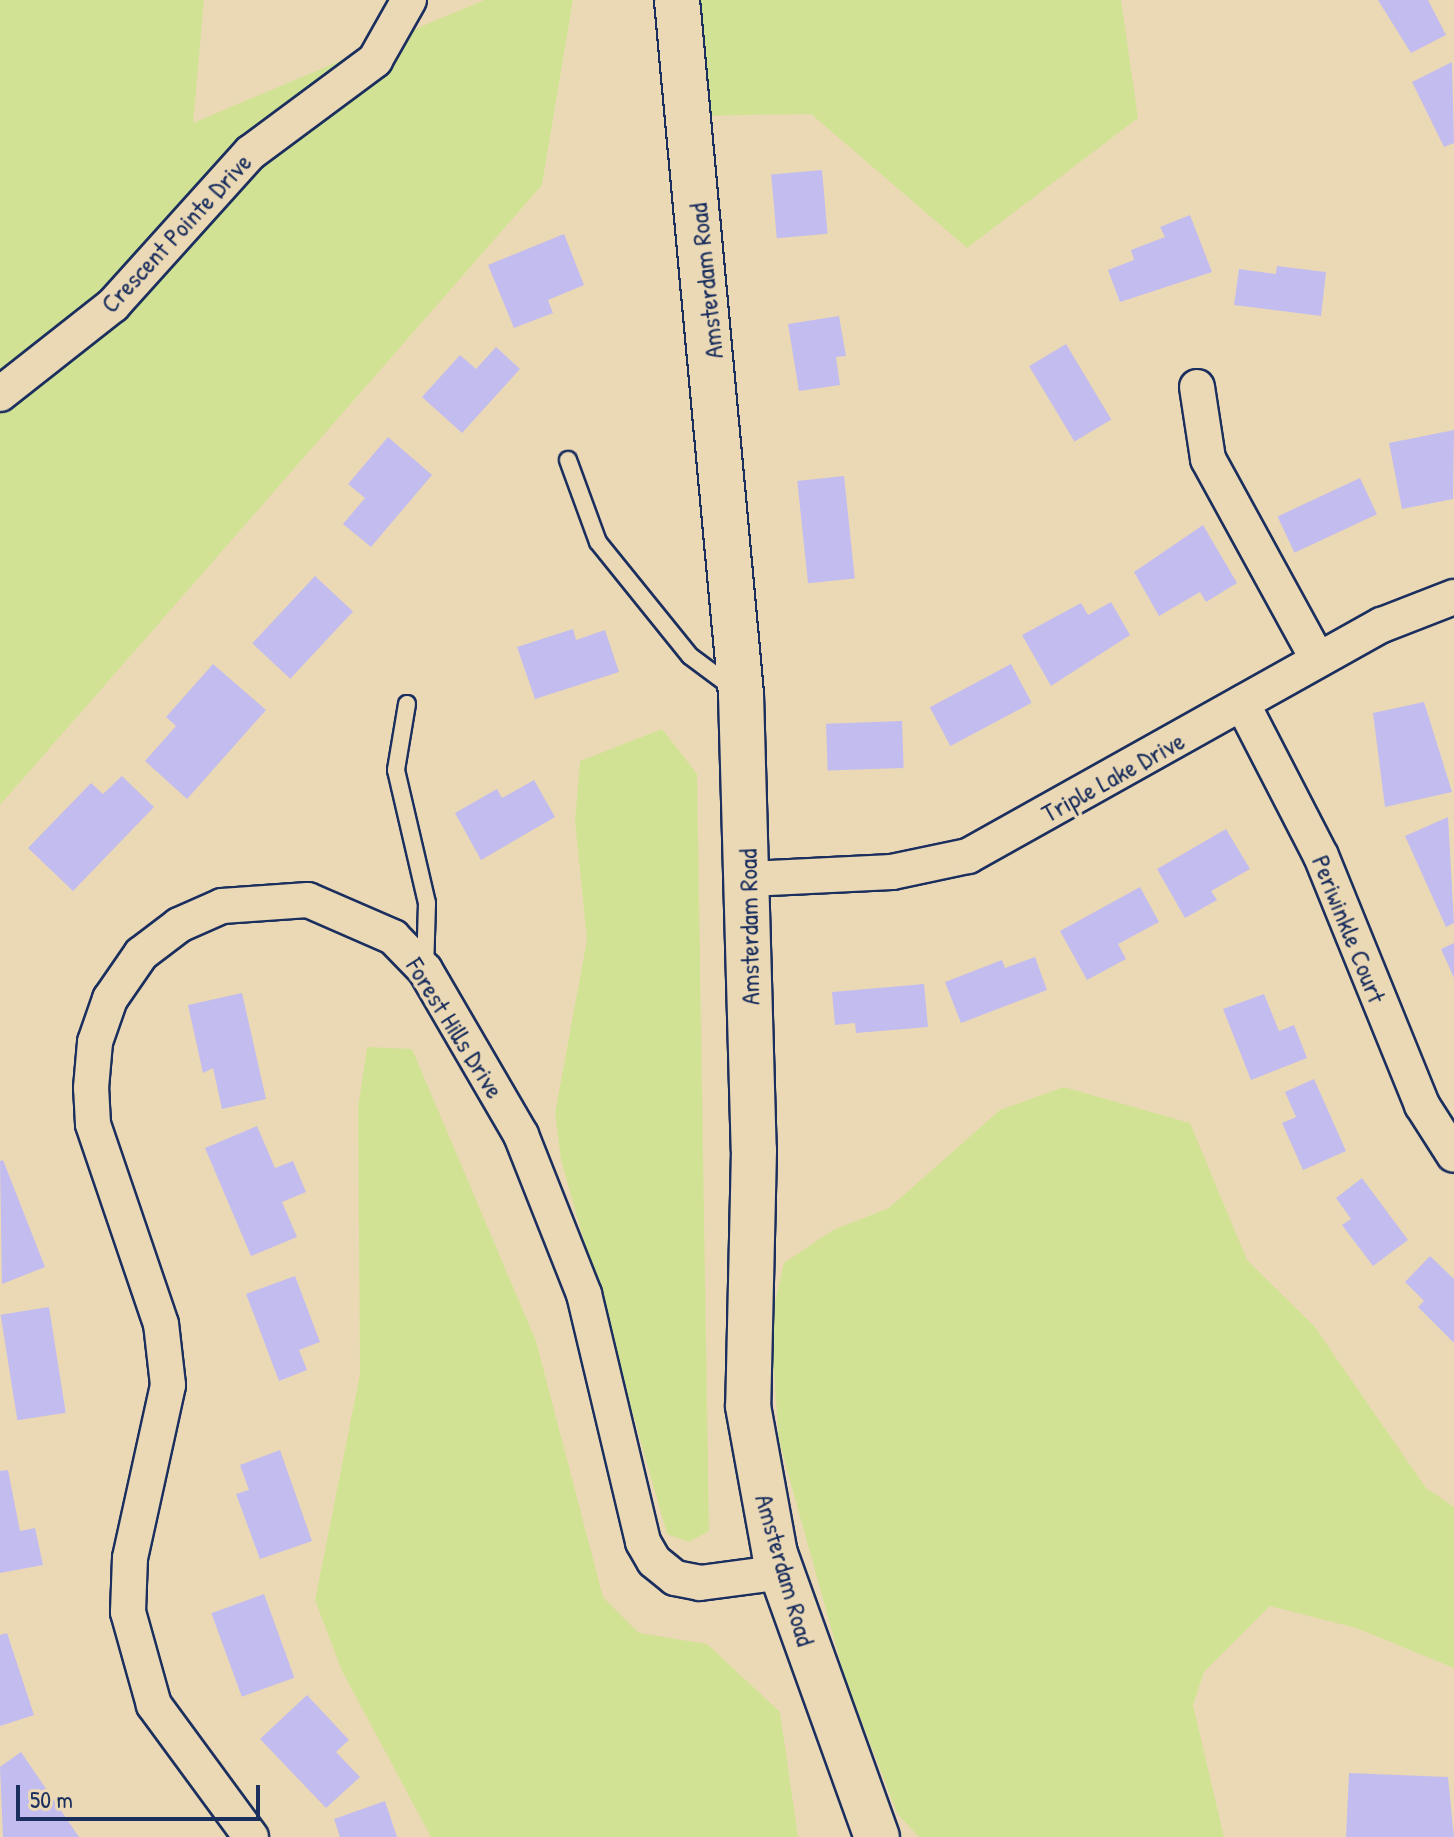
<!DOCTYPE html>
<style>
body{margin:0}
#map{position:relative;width:1454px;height:1837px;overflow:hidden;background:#ebd9b6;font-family:"Patrick Hand",sans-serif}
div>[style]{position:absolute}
.green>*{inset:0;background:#d2e295}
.building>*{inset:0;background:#c3bcee;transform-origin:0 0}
.roads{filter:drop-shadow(2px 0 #1b2f5e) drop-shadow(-2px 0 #1b2f5e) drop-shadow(0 2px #1b2f5e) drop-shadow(0 -2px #1b2f5e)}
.lane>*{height:16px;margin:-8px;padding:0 8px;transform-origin:8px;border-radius:8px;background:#ebd9b6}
.street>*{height:34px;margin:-17px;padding:0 17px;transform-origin:17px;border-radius:17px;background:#ebd9b6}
.secondary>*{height:44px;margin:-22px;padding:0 22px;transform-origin:22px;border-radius:22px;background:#ebd9b6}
span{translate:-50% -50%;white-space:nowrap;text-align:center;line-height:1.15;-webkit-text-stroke:7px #ebd9b6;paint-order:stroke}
.street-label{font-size:26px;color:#1b2f5e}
.scale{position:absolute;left:16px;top:1785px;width:244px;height:36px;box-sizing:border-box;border:4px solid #1b2f5e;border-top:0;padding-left:10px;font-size:24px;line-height:28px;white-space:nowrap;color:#1b2f5e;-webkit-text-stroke:6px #ebd9b6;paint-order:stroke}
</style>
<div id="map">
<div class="green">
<div style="clip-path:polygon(0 0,204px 0,193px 123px,484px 0,573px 0,542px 185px,0 805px)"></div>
<div style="clip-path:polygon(679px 0,1121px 0,1138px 118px,967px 248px,811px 114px,694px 116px)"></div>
<div style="clip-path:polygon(662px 729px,697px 774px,709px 1531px,689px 1542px,667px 1534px,561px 1160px,555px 1113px,587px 940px,575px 821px,580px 761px)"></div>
<div style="clip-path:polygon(367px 1047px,412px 1049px,536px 1341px,603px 1597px,639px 1633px,707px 1644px,780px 1712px,798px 1837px,431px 1837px,342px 1671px,315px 1600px,360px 1374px,358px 1108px)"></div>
<div style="clip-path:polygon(1064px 1087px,1190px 1123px,1247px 1260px,1314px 1326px,1426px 1488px,1454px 1507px,1454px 1668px,1356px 1628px,1270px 1606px,1204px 1672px,1193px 1705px,1224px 1837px,919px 1837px,897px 1813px,845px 1678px,779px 1441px,770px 1322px,784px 1263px,833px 1230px,889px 1208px,1000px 1110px)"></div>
</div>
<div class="building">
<div style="clip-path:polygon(1378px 0,1428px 0,1446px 35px,1411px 53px)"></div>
<div style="clip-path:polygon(1452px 62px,1454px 143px,1444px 147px,1412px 82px)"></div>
<div style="left:822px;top:170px;width:64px;height:51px;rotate:85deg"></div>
<div style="clip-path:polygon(1190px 215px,1212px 272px,1120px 302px,1108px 270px,1134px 260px,1131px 250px,1165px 237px,1160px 227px)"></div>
<div style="clip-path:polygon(564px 234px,584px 285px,548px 300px,553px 313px,514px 328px,488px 265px)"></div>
<div style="clip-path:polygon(1277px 266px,1326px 272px,1321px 316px,1234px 305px,1239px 269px,1276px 274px)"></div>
<div style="clip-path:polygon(839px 316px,846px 356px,836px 357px,840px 385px,799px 391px,788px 324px)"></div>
<div style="left:1066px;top:344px;width:88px;height:43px;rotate:59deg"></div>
<div style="clip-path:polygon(496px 347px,520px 369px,462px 433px,422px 397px,460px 355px,476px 369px)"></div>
<div style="clip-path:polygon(1454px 430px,1453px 499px,1402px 509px,1389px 443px)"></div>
<div style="clip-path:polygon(388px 437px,432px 475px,371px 547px,343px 524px,365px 498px,348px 484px)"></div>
<div style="left:844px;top:476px;width:103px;height:47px;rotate:84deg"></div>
<div style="left:1360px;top:478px;width:40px;height:91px;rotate:65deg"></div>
<div style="clip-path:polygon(1203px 525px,1237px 583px,1206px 602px,1200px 592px,1159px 616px,1134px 572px)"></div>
<div style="left:315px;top:576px;width:52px;height:92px;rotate:43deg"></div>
<div style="clip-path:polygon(1111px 602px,1130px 635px,1051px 686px,1022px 635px,1081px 603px,1088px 615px)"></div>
<div style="clip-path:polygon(573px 629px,576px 640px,605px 630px,619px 672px,535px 699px,517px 647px)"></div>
<div style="clip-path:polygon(213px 664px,266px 710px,187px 799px,145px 761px,176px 726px,166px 717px)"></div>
<div style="left:1011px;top:664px;width:44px;height:92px;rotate:62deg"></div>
<div style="clip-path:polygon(1424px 702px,1452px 792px,1385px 807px,1373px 713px)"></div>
<div style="left:902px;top:721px;width:47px;height:76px;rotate:88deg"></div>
<div style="clip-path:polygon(122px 776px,154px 807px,73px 891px,28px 848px,91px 783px,103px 794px)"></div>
<div style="clip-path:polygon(534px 780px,555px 817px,481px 860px,455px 813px,497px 789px,502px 798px)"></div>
<div style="clip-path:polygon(1448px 817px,1454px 923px,1446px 927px,1405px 836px)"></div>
<div style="clip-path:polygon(1226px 829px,1250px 869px,1211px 891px,1217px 900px,1185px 918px,1157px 869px)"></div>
<div style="clip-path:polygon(1140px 887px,1159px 922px,1118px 944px,1126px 959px,1087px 980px,1060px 931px)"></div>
<div style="clip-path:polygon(1454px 943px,1454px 978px,1441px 949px)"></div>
<div style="clip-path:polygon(1035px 957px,1047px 990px,961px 1023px,945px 982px,1002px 960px,1005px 968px)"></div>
<div style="clip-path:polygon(924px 984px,928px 1027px,856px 1033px,855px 1023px,835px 1025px,832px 992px)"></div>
<div style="clip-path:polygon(242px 993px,266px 1099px,222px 1109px,213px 1068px,203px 1073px,188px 1005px)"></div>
<div style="clip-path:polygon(1264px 994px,1279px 1031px,1294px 1025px,1307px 1058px,1251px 1080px,1223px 1009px)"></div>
<div style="clip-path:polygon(1314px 1079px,1346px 1151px,1303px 1170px,1282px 1123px,1296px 1117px,1285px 1092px)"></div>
<div style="clip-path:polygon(257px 1126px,275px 1168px,293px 1161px,306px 1192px,282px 1202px,297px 1237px,251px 1256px,205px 1148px)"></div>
<div style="clip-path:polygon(3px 1160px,45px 1267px,2px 1284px,0 1161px)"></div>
<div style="clip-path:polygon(1362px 1178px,1408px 1240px,1373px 1266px,1342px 1225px,1351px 1219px,1336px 1198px)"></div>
<div style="clip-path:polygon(1430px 1256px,1454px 1279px,1454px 1343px,1418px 1307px,1424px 1301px,1405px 1282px)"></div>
<div style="clip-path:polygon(295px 1276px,320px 1342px,299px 1350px,307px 1370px,279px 1381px,246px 1294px)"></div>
<div style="left:49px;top:1307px;width:107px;height:49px;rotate:81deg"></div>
<div style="clip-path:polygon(280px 1450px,312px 1541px,260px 1559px,236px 1494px,249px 1490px,240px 1465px)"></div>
<div style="clip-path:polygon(8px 1470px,20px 1531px,35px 1528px,43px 1565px,0 1573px,0 1471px)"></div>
<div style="left:264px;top:1594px;width:89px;height:56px;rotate:70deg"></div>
<div style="clip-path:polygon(7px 1633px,34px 1715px,0 1726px,0 1635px)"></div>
<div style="clip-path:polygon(307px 1695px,349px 1740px,336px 1752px,360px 1777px,326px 1808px,260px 1739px)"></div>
<div style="clip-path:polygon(21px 1752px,79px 1837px,3px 1837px,0 1767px)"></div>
<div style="clip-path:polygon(1349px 1773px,1448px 1777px,1454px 1837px,1346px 1837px)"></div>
<div style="clip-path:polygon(385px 1801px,397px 1837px,340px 1837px,334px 1819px)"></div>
</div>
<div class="roads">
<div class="lane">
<div style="left:568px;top:460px;width:87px;rotate:69.9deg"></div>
<div style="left:598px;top:542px;width:146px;rotate:51.1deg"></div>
<div style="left:690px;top:656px;width:54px;rotate:36.7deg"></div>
<div style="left:407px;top:704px;width:67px;rotate:99.5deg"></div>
<div style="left:396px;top:770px;width:137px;rotate:76.9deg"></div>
<div style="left:427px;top:903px;width:66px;rotate:91.7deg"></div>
</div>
<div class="street">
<div style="left:1197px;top:387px;width:73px;rotate:81.3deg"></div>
<div style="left:1208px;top:459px;width:229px;rotate:61.3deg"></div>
<div style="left:0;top:394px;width:144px;rotate:-38.2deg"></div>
<div style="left:113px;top:305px;width:205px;rotate:-48deg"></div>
<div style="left:250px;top:153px;width:156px;rotate:-36.6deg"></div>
<div style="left:375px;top:60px;width:69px;rotate:-60.5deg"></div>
<div style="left:1242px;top:703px;width:172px;rotate:62.7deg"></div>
<div style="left:1321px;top:856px;width:269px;rotate:67.9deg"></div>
<div style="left:1422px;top:1105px;width:59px;rotate:57.4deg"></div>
<div style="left:749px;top:879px;width:143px;rotate:-2.8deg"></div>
<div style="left:892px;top:872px;width:78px;rotate:-11.9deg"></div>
<div style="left:968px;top:856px;width:474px;rotate:-29.2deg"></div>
<div style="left:1382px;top:625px;width:77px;rotate:-21.3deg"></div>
<div style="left:251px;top:1837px;width:164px;rotate:-126.3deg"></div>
<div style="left:154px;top:1705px;width:97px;rotate:-105.6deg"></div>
<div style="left:128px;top:1612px;width:54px;rotate:-87.9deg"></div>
<div style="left:130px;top:1558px;width:177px;rotate:-77.6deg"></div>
<div style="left:168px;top:1385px;width:61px;rotate:-96.5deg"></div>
<div style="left:161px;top:1324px;width:211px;rotate:-108.8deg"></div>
<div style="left:93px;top:1124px;width:36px;rotate:-93deg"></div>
<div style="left:91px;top:1088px;width:46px;rotate:-85deg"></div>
<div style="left:95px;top:1042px;width:46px;rotate:-70.8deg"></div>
<div style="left:110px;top:999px;width:55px;rotate:-55.4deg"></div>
<div style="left:141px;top:954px;width:48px;rotate:-37.3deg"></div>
<div style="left:179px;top:925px;width:47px;rotate:-23.8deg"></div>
<div style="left:222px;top:906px;width:86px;rotate:-4deg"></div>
<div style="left:308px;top:900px;width:93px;rotate:23.5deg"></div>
<div style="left:393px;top:937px;width:46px;rotate:45.9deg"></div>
<div style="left:425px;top:970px;width:191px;rotate:59.8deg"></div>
<div style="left:521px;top:1135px;width:171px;rotate:68.4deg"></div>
<div style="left:584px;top:1294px;width:255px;rotate:76.6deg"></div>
<div style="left:643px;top:1542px;width:22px;rotate:60deg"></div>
<div style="left:654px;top:1561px;width:27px;rotate:39deg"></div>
<div style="left:675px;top:1578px;width:25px;rotate:11deg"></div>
<div style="left:700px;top:1583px;width:83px;rotate:-7.6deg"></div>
</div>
<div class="secondary">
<div style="left:677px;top:0;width:697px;rotate:84.73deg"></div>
<div style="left:741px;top:694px;width:456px;rotate:88.4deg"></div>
<div style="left:754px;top:1150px;width:256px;rotate:91.3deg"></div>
<div style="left:748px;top:1406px;width:150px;rotate:79.7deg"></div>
<div style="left:775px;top:1554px;width:301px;rotate:70.2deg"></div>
</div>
</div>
<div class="street-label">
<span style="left:176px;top:233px;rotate:-47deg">Crescent Pointe Drive</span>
<span style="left:706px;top:281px;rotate:-96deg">Amsterdam Road</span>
<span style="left:1113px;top:777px;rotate:-29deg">Triple Lake Drive</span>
<span style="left:749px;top:927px;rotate:-91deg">Amsterdam Road</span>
<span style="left:1349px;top:929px;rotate:68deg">Periwinkle Court</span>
<span style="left:455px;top:1028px;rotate:58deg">Forest Hills Drive</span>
<span style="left:785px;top:1570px;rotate:74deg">Amsterdam Road</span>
</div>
<div class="scale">50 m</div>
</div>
